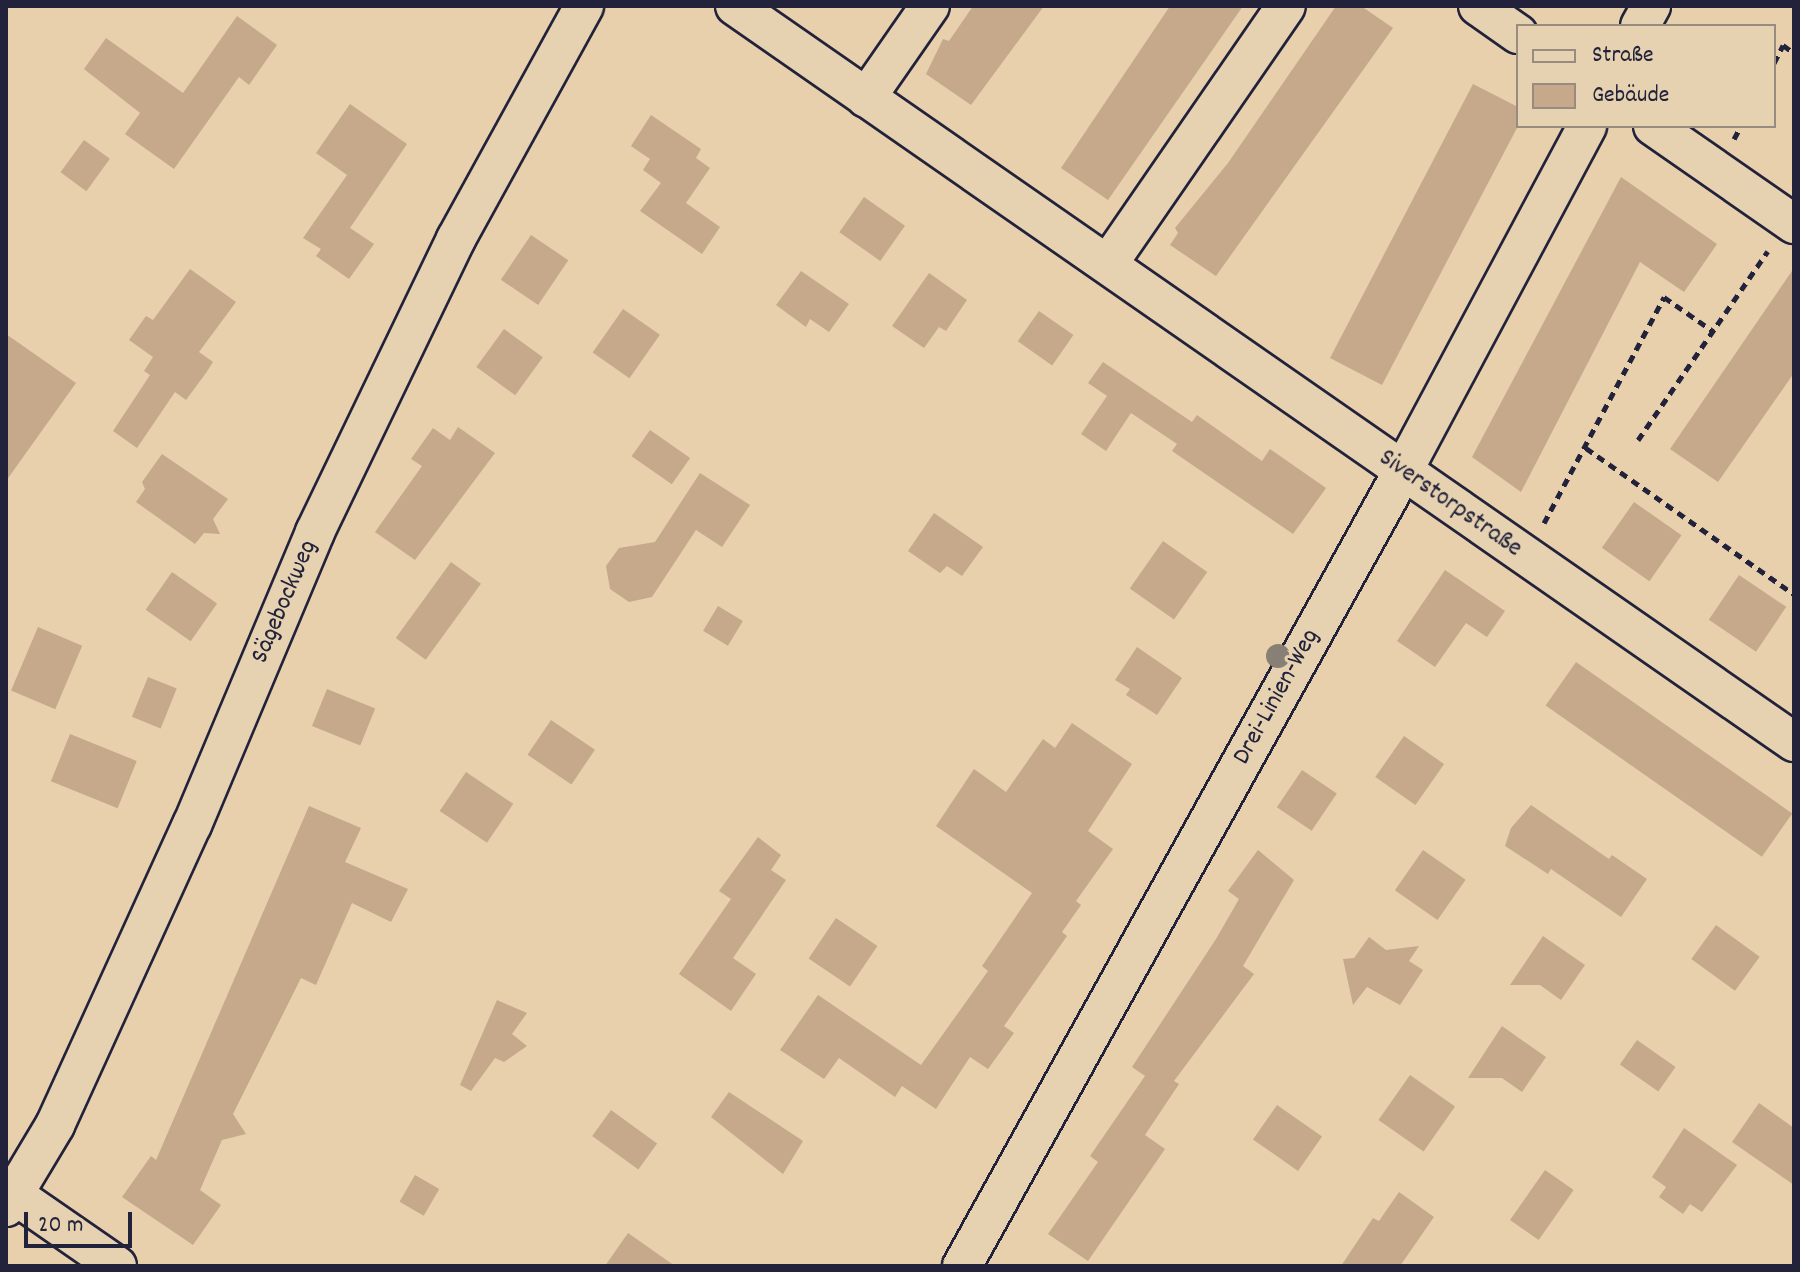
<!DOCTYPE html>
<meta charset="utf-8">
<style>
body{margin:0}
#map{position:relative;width:1800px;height:1272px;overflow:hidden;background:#e8d0ad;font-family:Dekko,sans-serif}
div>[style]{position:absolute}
.building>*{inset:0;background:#c6a88b;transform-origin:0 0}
.path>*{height:5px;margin-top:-2.5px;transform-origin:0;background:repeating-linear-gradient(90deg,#22223b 0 8px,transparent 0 14px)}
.roads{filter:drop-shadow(2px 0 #22223b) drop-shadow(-2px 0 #22223b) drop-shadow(0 2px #22223b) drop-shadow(0 -2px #22223b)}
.minor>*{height:38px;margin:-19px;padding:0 19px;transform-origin:19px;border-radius:19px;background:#e6d2b0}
.trees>*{width:24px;height:24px;margin:-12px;border-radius:50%;background:#887f75}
span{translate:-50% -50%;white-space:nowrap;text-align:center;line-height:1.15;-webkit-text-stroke:6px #e6d2b0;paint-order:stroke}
.street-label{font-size:26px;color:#22223b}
.frame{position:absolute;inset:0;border:8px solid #22223b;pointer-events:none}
.legend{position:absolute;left:1516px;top:24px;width:260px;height:104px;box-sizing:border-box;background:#e6d2b0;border:2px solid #988c81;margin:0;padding:10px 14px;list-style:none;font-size:24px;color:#22223b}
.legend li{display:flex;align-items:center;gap:16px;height:40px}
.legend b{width:40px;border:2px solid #988c81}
.scale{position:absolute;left:24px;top:1212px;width:108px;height:36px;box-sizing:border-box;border:4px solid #22223b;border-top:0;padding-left:10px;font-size:24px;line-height:28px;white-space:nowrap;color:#22223b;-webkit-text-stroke:6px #e6d2b0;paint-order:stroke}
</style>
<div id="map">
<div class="building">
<div style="clip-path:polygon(973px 6px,1044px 6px,971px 105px,926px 74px,943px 39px,949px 41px)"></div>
<div style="clip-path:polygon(1170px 6px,1243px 6px,1108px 200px,1061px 168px)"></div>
<div style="clip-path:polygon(1336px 6px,1361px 6px,1393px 28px,1216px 276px,1170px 245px,1178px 233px,1175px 228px,1228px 163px)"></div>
<div style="clip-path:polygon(237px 16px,277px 45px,249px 85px,239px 77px,174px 169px,125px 134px,140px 113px,84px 69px,106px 38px,183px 93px)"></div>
<div style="clip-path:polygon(1473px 84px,1518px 107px,1518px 126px,1382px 385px,1330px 358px)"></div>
<div style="clip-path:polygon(350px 104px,407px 144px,350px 228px,374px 244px,349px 279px,316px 256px,321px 249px,303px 238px,347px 175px,316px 153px)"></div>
<div style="clip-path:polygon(651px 115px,701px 149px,696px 158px,710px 168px,686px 203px,720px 227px,702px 254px,640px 211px,661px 183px,643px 170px,650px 159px,631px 146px)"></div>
<div style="left:84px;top:140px;width:32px;height:40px;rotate:36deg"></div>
<div style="clip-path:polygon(1621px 177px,1717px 244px,1684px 292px,1640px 262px,1521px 492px,1472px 457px)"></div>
<div style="left:864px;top:197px;width:50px;height:43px;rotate:35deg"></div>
<div style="left:531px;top:235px;width:45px;height:54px;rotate:34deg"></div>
<div style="clip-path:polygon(1794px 268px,1794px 373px,1718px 482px,1670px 449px)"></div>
<div style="clip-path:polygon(190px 269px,236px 302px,199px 352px,213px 362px,206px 373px,186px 400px,175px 392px,137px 448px,113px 431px,150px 375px,144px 371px,153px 357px,129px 340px,146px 316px,153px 320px)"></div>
<div style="clip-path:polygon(801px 271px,849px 304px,829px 332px,810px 319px,806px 327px,776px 305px)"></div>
<div style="clip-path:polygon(929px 273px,967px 300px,946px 331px,939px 327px,924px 348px,892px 326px)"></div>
<div style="left:623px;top:309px;width:45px;height:53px;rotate:35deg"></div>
<div style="left:1039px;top:311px;width:42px;height:37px;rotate:35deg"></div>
<div style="left:504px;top:329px;width:48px;height:47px;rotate:36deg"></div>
<div style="clip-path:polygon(6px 334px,76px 383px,6px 481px)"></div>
<div style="clip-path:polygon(1103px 362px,1192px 422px,1197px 415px,1262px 461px,1270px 449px,1326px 488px,1293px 534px,1172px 451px,1177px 444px,1131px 413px,1106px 451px,1081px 434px,1107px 396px,1088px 383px)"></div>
<div style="clip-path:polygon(458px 427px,495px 453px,415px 560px,375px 532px,422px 466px,411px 459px,433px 428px,450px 440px)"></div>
<div style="left:650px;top:430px;width:49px;height:32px;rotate:35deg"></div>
<div style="clip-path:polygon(162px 454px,228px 499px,213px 519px,220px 534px,204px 533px,195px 544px,136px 502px,145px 489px,142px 482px)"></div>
<div style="clip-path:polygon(700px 473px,750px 505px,722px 547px,696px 530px,652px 597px,629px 602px,610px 589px,606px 566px,619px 548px,655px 542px)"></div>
<div style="left:1634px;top:502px;width:58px;height:56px;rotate:35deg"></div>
<div style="clip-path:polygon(934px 513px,983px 547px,962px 576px,947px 566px,940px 573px,908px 551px)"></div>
<div style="left:1163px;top:541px;width:54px;height:58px;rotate:35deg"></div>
<div style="left:451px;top:562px;width:37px;height:94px;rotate:36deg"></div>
<div style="clip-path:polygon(1445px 570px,1505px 611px,1487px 637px,1466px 623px,1435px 667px,1397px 641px)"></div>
<div style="left:172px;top:572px;width:55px;height:46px;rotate:35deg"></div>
<div style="left:1739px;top:575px;width:57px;height:54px;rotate:34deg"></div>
<div style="left:718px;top:606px;width:29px;height:29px;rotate:31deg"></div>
<div style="left:38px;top:627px;width:48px;height:69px;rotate:23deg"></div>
<div style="clip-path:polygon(1137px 647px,1182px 678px,1157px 715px,1126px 695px,1130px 689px,1115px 680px)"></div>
<div style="left:1576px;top:662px;width:264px;height:53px;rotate:35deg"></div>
<div style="left:148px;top:677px;width:31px;height:43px;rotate:22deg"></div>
<div style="left:327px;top:689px;width:52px;height:40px;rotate:22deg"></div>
<div style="left:551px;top:720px;width:53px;height:42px;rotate:34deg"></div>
<div style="clip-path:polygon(1072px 723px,1132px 764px,1088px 831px,1113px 849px,1076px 901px,1081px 905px,1062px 932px,1067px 936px,1004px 1026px,1014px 1033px,988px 1069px,970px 1057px,936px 1109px,902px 1086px,895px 1097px,839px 1058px,824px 1079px,780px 1050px,818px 995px,921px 1065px,988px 971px,982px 966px,1032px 893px,936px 826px,974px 769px,1006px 792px,1043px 739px,1055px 748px)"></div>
<div style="left:70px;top:734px;width:72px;height:51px;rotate:22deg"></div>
<div style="left:1404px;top:736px;width:49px;height:50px;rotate:35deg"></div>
<div style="left:1302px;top:770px;width:42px;height:45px;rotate:34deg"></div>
<div style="left:466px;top:772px;width:57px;height:47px;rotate:34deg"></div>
<div style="clip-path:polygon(1531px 805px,1609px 859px,1612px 855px,1647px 879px,1621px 917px,1551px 869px,1548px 874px,1505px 846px,1511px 828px)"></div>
<div style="clip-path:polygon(309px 806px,361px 828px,345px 862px,408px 889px,391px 922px,352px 903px,316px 985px,301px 978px,233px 1114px,246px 1134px,222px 1140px,200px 1190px,221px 1205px,193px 1245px,122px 1197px,151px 1156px,156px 1160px)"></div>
<div style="clip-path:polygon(758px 837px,781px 855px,771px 870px,786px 880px,733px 958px,756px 974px,731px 1011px,679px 974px,731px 899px,719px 891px)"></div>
<div style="clip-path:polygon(1258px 850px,1294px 880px,1243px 966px,1254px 974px,1174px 1081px,1179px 1084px,1145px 1135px,1165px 1149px,1088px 1261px,1048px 1234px,1098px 1162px,1090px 1156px,1145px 1076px,1132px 1067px,1216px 939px,1239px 899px,1228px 891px)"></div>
<div style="left:1423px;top:850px;width:52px;height:49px;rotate:35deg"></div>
<div style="left:836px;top:918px;width:50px;height:49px;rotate:34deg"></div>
<div style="left:1716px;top:925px;width:54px;height:42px;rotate:36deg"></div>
<div style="clip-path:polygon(1543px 936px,1585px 965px,1561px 1000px,1540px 985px,1510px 985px)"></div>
<div style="clip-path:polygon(1369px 937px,1386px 950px,1419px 946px,1409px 961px,1423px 970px,1400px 1005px,1367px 987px,1353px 1005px,1343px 959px,1354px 958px)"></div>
<div style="clip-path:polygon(497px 1000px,527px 1013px,512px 1034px,527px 1046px,504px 1062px,495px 1058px,471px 1091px,460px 1085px)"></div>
<div style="clip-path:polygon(1502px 1026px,1546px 1057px,1522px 1092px,1502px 1078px,1468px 1078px)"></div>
<div style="left:1637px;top:1040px;width:47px;height:30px;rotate:35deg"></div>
<div style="left:1410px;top:1075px;width:55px;height:55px;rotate:35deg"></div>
<div style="clip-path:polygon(729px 1092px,803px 1141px,783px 1174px,711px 1117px)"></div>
<div style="clip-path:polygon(1759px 1103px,1794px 1128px,1794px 1185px,1732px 1142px)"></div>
<div style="left:1277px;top:1105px;width:55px;height:42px;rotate:35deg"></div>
<div style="left:611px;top:1110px;width:57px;height:32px;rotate:36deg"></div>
<div style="clip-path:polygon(1684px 1128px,1737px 1165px,1702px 1212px,1690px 1204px,1683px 1214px,1659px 1197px,1666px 1187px,1652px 1177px)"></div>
<div style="left:1545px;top:1170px;width:35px;height:61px;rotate:35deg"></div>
<div style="left:415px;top:1175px;width:28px;height:31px;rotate:30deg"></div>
<div style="clip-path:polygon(1399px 1192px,1434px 1217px,1400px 1266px,1341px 1266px,1373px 1218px,1379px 1221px)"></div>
<div style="clip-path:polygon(628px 1233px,675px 1266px,605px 1266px)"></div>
</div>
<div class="path">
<div style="left:1774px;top:63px;width:20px;rotate:-63deg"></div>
<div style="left:1783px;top:45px;width:14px;rotate:36deg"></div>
<div style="left:1734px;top:139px;width:15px;rotate:-62deg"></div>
<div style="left:1638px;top:440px;width:229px;rotate:-55.5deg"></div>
<div style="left:1586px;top:448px;width:254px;rotate:35.1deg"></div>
<div style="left:1544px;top:523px;width:256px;rotate:-62deg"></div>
<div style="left:1664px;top:297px;width:60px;rotate:34.8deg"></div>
</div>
<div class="roads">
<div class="minor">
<div style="left:735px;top:6px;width:1290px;rotate:34.8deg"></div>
<div style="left:1478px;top:6px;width:49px;rotate:35deg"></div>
<div style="left:1640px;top:26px;width:23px;rotate:-61deg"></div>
<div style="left:866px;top:98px;width:112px;rotate:-55.2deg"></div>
<div style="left:1653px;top:126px;width:172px;rotate:34.8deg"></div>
<div style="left:1108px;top:264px;width:313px;rotate:-55.4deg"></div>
<div style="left:6px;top:1189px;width:135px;rotate:34.7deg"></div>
<div style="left:6px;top:1207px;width:96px;rotate:-59.1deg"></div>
<div style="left:55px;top:1125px;width:330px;rotate:-65.5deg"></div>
<div style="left:192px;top:825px;width:318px;rotate:-67.2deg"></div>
<div style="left:315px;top:532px;width:325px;rotate:-64.3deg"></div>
<div style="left:456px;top:239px;width:266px;rotate:-61.2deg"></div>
<div style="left:962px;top:1266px;width:909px;rotate:-60.98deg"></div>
<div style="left:1403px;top:471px;width:391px;rotate:-61.9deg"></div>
</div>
</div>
<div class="trees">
<div style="left:1278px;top:656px"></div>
</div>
<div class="street-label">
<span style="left:1450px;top:504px;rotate:35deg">Siverstorpstraße</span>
<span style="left:285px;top:602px;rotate:-67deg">Sägebockweg</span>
<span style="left:1277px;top:697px;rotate:-61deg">Drei-Linien-Weg</span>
</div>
<div class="frame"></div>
<ul class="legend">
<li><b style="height:10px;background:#e6d2b0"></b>Straße</li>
<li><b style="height:22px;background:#c6a88b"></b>Gebäude</li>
</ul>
<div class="scale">20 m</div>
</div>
